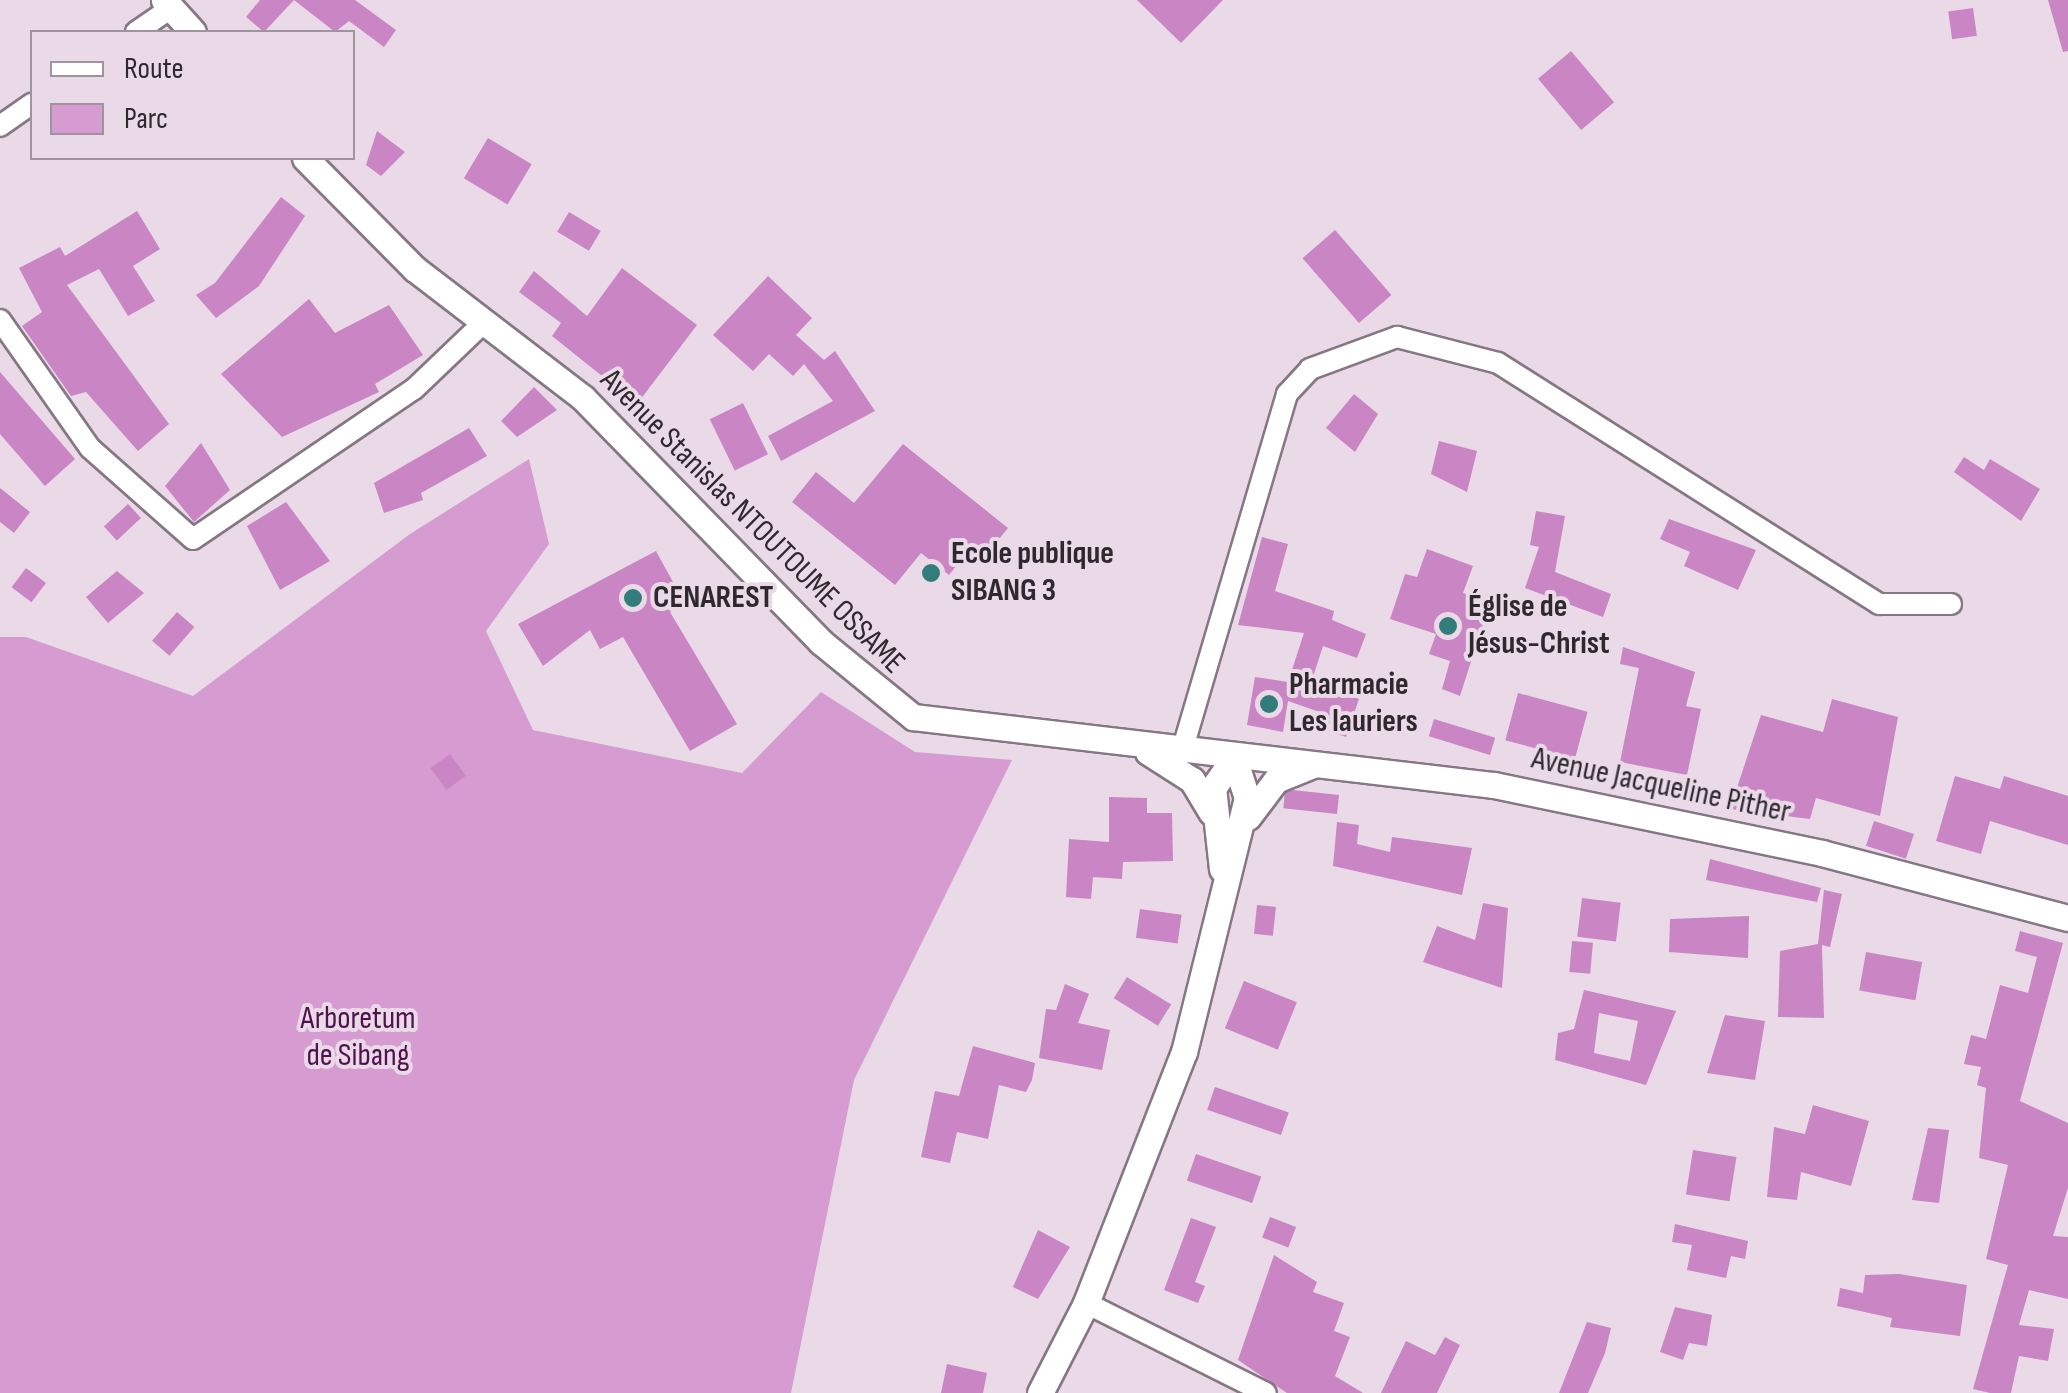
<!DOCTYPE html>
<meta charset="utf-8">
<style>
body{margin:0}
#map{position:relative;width:2068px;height:1393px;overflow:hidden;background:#eadae8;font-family:"Sofia Sans Condensed",sans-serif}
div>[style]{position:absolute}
.green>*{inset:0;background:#d69cd1}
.building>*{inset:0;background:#c985c4;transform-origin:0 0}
.roads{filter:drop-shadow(2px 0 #857784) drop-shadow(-2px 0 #857784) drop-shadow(0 2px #857784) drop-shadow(0 -2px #857784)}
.minor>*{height:20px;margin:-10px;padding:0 10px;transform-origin:10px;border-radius:10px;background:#fff}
.tertiary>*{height:25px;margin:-12.5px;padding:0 12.5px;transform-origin:12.5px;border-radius:12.5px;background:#fff}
.dots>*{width:28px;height:28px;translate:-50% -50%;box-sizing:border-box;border:5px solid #eadae8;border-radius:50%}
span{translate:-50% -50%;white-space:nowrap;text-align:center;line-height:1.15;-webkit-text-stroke:8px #eadae8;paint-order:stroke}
.street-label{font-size:32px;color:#2f292e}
.poi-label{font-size:32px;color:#2f292e;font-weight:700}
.left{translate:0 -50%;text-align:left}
.park-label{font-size:32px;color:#50124e}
.legend{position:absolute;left:30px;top:30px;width:325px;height:130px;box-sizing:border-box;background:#eadae8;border:2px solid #9f939e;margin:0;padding:12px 18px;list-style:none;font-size:30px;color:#2f292e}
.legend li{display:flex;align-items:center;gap:20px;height:50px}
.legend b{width:50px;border:2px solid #9f939e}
</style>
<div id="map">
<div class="green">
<div style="clip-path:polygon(529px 459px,549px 544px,486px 631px,533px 730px,742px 773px,821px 692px,915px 752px,1012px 760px,854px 1080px,791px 1393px,0 1393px,0 637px,26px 637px,193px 696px,410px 534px)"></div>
</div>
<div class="building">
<div style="clip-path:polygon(260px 0,355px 0,396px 30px,384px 47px,349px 21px,335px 32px,294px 0,264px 32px,246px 17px)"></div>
<div style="clip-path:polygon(1137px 0,1223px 0,1181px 43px)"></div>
<div style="clip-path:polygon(2048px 0,2068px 0,2068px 51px,2063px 52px)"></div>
<div style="left:1973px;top:8px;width:28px;height:25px;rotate:82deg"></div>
<div style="left:1571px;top:51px;width:67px;height:43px;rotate:50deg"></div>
<div style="clip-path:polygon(377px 131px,405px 152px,381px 176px,366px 165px)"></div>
<div style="left:488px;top:138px;width:51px;height:47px;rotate:31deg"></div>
<div style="clip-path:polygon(281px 197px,305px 216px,259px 286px,216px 318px,196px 295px,215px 283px)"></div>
<div style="clip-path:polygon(137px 211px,160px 249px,133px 266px,155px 301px,128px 316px,99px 269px,67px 285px,169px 424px,138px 451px,86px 392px,71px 396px,22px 326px,42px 312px,19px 268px,60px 247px,65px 256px)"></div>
<div style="left:569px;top:212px;width:37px;height:23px;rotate:31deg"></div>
<div style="left:1335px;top:230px;width:86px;height:43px;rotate:49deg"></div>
<div style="clip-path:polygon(622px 268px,697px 325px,637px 404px,552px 336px,561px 323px,519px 292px,534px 271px,587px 316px)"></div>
<div style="clip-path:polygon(768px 276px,812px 318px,796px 335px,824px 360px,835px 351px,875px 411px,781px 461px,768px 436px,833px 401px,804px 364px,793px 376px,769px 354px,753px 371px,713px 335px)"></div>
<div style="clip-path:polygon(309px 299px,335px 333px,389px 305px,423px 355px,375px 384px,379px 392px,282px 437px,221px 374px)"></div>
<div style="clip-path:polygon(0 372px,75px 459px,45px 486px,0 434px)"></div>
<div style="clip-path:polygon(534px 387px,557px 410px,517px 437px,501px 421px)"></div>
<div style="clip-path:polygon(1354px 394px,1378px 414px,1355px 452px,1326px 428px)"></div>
<div style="left:743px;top:403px;width:57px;height:37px;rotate:64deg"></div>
<div style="clip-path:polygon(469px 428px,487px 456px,421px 493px,423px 500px,384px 513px,374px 483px)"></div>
<div style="clip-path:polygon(1439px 441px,1477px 451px,1467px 492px,1431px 474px)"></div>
<div style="clip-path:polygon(201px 443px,230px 490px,194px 522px,165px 486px)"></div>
<div style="clip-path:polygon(903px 444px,1008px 528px,982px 560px,969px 550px,949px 575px,921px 553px,895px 585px,792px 502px,816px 472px,854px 503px)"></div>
<div style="clip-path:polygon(1964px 457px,1984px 470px,1990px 459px,2040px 489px,2021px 521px,1954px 472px)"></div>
<div style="clip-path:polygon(0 488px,30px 512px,14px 533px,0 522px)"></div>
<div style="clip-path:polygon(286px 502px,330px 561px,280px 590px,247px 526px)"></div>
<div style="left:128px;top:504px;width:19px;height:33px;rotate:47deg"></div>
<div style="clip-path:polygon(1536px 511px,1565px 516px,1555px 572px,1611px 594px,1603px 617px,1525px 588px,1539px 547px,1530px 545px)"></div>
<div style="clip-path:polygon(1669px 519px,1756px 550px,1738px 590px,1684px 566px,1690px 552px,1660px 539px)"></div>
<div style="clip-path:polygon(1262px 537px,1288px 544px,1275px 591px,1334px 611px,1332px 620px,1366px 634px,1357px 658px,1323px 646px,1312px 680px,1359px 699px,1346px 737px,1323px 729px,1328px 715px,1288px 701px,1283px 732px,1247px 725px,1255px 677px,1288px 682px,1304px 633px,1238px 625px)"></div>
<div style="clip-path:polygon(1427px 549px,1473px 566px,1463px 593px,1490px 602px,1460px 696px,1442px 689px,1450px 661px,1429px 654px,1436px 634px,1390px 619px,1405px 574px,1417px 577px)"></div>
<div style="clip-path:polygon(656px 551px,685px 604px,670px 612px,737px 724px,690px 751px,623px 637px,600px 649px,590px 630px,543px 666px,518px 624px)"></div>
<div style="left:26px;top:568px;width:25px;height:24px;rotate:37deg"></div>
<div style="clip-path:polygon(117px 571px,144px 593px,108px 623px,86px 597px)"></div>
<div style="left:177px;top:612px;width:23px;height:38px;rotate:41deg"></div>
<div style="clip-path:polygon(1623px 647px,1695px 672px,1686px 706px,1701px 709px,1687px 775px,1620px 762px,1639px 668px,1620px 664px)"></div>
<div style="left:1518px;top:693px;width:72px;height:49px;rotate:15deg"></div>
<div style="clip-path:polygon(1832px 699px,1898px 717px,1880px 816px,1816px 798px,1810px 819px,1730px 809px,1761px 715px,1823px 732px)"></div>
<div style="left:1434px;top:719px;width:64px;height:18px;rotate:17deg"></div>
<div style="left:450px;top:754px;width:27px;height:24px;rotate:54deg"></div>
<div style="clip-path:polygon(1955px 776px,2000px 789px,2004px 776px,2068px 796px,2068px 845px,1990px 821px,1981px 854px,1936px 841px)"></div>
<div style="left:1339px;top:795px;width:19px;height:54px;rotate:96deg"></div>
<div style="clip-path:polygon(1109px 797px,1147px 798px,1147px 813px,1172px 813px,1173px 861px,1123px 862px,1122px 879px,1093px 877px,1091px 899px,1066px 897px,1069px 839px,1109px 842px)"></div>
<div style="left:1874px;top:821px;width:42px;height:26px;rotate:18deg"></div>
<div style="clip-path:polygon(1337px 822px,1359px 825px,1357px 844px,1390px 852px,1392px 837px,1472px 848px,1462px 895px,1333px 866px)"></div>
<div style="clip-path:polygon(1710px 859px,1821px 888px,1817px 902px,1706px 880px)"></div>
<div style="clip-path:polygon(1824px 890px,1842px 894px,1830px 947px,1822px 945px,1824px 1018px,1778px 1017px,1780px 951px,1818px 944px)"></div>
<div style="left:1582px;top:898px;width:39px;height:39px;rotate:7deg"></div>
<div style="clip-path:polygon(1483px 903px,1508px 908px,1502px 988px,1423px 962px,1437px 926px,1475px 940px)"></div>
<div style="left:1257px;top:905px;width:19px;height:29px;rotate:6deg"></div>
<div style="left:1140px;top:909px;width:42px;height:29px;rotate:8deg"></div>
<div style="clip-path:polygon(1749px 916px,1748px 958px,1669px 952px,1670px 919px)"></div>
<div style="clip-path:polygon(2020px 931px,2063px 943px,2020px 1101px,2068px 1123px,2068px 1188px,2053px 1236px,2068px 1237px,2068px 1299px,2029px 1290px,2019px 1325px,2054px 1329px,2048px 1361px,2019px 1356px,2011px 1393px,1990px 1393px,1973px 1389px,2008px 1265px,1986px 1259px,2008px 1165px,1979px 1158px,1986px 1088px,1977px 1085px,1981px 1067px,1964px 1064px,1971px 1035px,1986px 1039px,2000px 985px,2028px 993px,2037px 957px,2015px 951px)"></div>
<div style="left:1572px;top:941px;width:21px;height:31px;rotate:5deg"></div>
<div style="left:1866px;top:952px;width:57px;height:39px;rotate:10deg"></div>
<div style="left:1127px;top:977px;width:52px;height:25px;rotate:32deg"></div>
<div style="left:1244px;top:981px;width:57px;height:51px;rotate:22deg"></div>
<div style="clip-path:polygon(1065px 984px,1089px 994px,1078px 1023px,1110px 1030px,1102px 1070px,1039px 1058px,1046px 1009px,1056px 1010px)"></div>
<div style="clip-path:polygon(evenodd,1584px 990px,1676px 1011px,1646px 1085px,1555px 1060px,1558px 1033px,1574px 1029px,1584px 990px,1599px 1013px,1638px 1021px,1630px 1061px,1594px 1053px,1599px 1013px)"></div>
<div style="clip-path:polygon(1725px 1015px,1765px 1021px,1755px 1080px,1707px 1073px)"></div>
<div style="clip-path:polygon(973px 1046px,1035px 1063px,1032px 1080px,1026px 1092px,999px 1085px,988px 1139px,957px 1132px,950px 1163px,921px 1157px,935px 1091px,959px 1096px)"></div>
<div style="left:1215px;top:1087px;width:78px;height:24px;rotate:19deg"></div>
<div style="clip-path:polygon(1813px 1105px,1869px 1121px,1851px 1186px,1801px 1172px,1797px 1200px,1767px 1197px,1774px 1127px,1805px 1134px)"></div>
<div style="clip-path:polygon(1928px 1128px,1949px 1130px,1939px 1203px,1912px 1200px)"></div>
<div style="left:1693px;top:1150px;width:44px;height:45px;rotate:9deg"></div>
<div style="left:1196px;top:1154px;width:69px;height:28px;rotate:19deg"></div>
<div style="left:1270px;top:1217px;width:28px;height:22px;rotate:21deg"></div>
<div style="clip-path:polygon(1191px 1218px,1216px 1227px,1195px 1282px,1205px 1286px,1198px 1303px,1164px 1290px)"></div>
<div style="clip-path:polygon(1675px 1224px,1748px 1241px,1745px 1259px,1731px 1256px,1726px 1278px,1687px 1270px,1692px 1245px,1672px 1242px)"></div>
<div style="clip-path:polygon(1038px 1230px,1070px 1247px,1038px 1299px,1013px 1287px)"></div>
<div style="clip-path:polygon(1274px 1255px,1317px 1282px,1313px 1292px,1344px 1303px,1334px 1331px,1350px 1337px,1335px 1376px,1363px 1393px,1287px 1393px,1238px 1360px)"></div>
<div style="clip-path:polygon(1899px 1274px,1967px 1285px,1960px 1336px,1890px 1327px,1892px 1318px,1837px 1306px,1840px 1288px,1863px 1293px,1865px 1275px)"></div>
<div style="clip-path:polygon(1675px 1307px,1712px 1315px,1707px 1346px,1689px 1343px,1683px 1360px,1660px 1352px)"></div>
<div style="clip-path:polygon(1587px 1322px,1611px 1328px,1605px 1353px,1588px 1393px,1559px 1393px)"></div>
<div style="clip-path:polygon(1445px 1337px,1460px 1345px,1437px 1393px,1381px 1393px,1406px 1341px,1435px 1355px)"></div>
<div style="clip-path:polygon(947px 1364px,987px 1373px,983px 1393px,941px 1393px)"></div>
</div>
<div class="roads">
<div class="minor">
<div style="left:136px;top:32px;width:42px;rotate:-34.4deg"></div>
<div style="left:0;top:126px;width:39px;rotate:-35deg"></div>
<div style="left:0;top:320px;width:156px;rotate:54.9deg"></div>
<div style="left:90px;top:448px;width:137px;rotate:41.5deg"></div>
<div style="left:193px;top:539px;width:267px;rotate:-34.2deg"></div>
<div style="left:414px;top:389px;width:95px;rotate:-43.7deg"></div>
<div style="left:1182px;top:751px;width:372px;rotate:-73.6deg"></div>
<div style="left:1287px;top:394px;width:34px;rotate:-47deg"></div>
<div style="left:1310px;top:369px;width:93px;rotate:-20.2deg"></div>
<div style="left:1397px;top:337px;width:104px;rotate:14.4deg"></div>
<div style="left:1498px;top:363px;width:451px;rotate:32.3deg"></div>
<div style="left:1879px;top:604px;width:72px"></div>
<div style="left:1086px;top:1303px;width:201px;rotate:26.6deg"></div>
</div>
<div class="tertiary">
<div style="left:164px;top:0;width:43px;rotate:47.8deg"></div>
<div style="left:305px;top:158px;width:156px;rotate:45.3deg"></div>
<div style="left:415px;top:269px;width:212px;rotate:37.5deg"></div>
<div style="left:583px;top:398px;width:341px;rotate:45.7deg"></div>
<div style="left:821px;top:642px;width:119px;rotate:39.2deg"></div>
<div style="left:913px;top:717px;width:585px;rotate:6.68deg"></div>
<div style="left:1494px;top:785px;width:335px;rotate:11.7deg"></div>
<div style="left:1822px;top:853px;width:254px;rotate:14.8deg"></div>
<div style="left:1148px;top:752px;width:52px;rotate:32.5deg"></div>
<div style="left:1192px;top:780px;width:37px;rotate:59deg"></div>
<div style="left:1248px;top:817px;width:46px;rotate:-52.9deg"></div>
<div style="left:1276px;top:780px;width:38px;rotate:-22deg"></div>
<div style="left:1222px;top:869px;width:81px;rotate:-96.3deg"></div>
<div style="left:1213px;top:788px;width:37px;rotate:-55deg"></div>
<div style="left:1040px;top:1393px;width:101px;rotate:-62.9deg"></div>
<div style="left:1086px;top:1303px;width:269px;rotate:-68.7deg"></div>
<div style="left:1184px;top:1052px;width:262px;rotate:-76.1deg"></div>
<div style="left:1247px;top:798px;width:42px;rotate:-108deg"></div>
</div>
</div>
<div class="dots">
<div style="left:931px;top:573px;background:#337c7c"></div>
<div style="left:633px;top:598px;background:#337c7c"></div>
<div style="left:1448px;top:626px;background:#337c7c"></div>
<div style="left:1269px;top:704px;background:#337c7c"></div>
</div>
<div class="street-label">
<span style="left:752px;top:522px;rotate:45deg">Avenue Stanislas NTOUTOUME OSSAME</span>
<span style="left:1661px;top:786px;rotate:12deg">Avenue Jacqueline Pither</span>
</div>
<div class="poi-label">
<span class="left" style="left:951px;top:573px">Ecole publique<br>SIBANG 3</span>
<span class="left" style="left:653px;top:598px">CENAREST</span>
<span class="left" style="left:1468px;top:626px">Église de<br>Jésus-Christ</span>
<span class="left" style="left:1289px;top:704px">Pharmacie<br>Les lauriers</span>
</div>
<div class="park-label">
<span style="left:358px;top:1038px">Arboretum<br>de Sibang</span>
</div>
<ul class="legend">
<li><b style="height:12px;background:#fff"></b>Route</li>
<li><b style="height:28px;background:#d69cd1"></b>Parc</li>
</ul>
</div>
